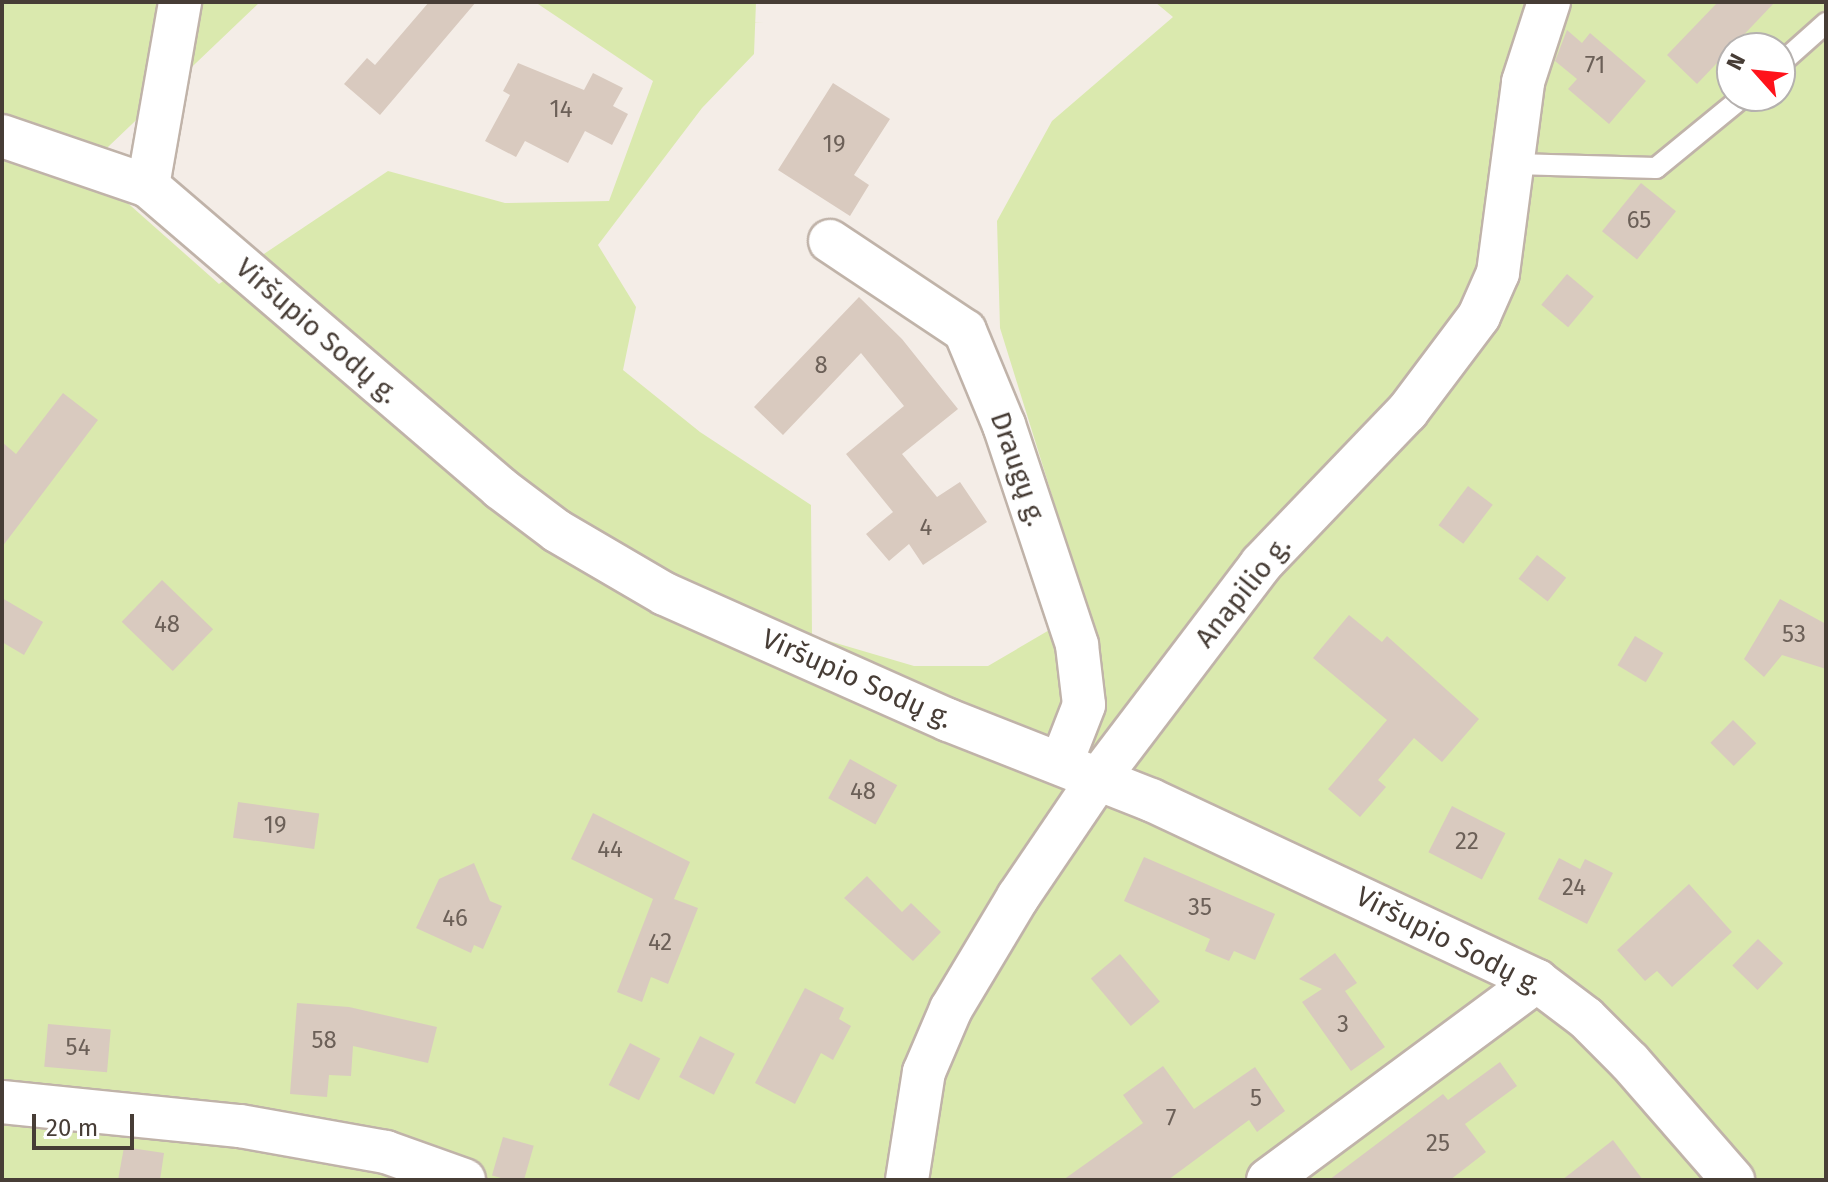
<!DOCTYPE html>
<meta charset="utf-8">
<style>
body{margin:0}
#map{position:relative;width:1828px;height:1182px;overflow:hidden;background:#f4ede7;font-family:"Fira Sans",sans-serif}
div>[style]{position:absolute}
.green>*{inset:0;background:#dae9ae}
.building>*{inset:0;background:#d9cabf;transform-origin:0 0}
.roads{filter:drop-shadow(2px 0 #c0b3a9) drop-shadow(-2px 0 #c0b3a9) drop-shadow(0 2px #c0b3a9) drop-shadow(0 -2px #c0b3a9)}
.lane>*{height:20px;margin:-10px;padding:0 10px;transform-origin:10px;border-radius:10px;background:#fff}
.street>*{height:42px;margin:-21px;padding:0 21px;transform-origin:21px;border-radius:21px;background:#fff}
span{translate:-50% -50%;white-space:nowrap;text-align:center;line-height:1.15;-webkit-text-stroke:6px #fff;paint-order:stroke}
.number-label{font-size:24px;color:#6c6058}
.number-label span{-webkit-text-stroke-width:0}
.street-label{font-size:28px;color:#473d36}
.frame{position:absolute;inset:0;border:4px solid #473d36;pointer-events:none}
.north{position:absolute;left:1716px;top:32px;width:80px;height:80px;box-sizing:border-box;background:#fff;border:2px solid #b5b1af;border-radius:50%;rotate:297deg;font-size:22px;font-weight:700;line-height:32px;text-align:center;color:#473d36}
.north::after{content:'';display:block;margin:auto;width:28px;height:36px;background:#ff131b;clip-path:polygon(50% 0,100% 100%,50% 72%,0 100%)}
.scale{position:absolute;left:32px;top:1114px;width:102px;height:36px;box-sizing:border-box;border:4px solid #473d36;border-top:0;padding-left:10px;font-size:24px;line-height:28px;white-space:nowrap;color:#473d36;-webkit-text-stroke:6px #fff;paint-order:stroke}
</style>
<div id="map">
<div class="green">
<div style="clip-path:polygon(evenodd,2px 2px,260px 2px,87px 167px,219px 284px,388px 171px,505px 203px,609px 201px,653px 81px,535px 2px,756px 2px,754px 54px,702px 108px,598px 245px,636px 307px,623px 370px,700px 432px,811px 505px,812px 636px,914px 666px,988px 666px,1087px 608px,1000px 328px,997px 221px,1052px 121px,1173px 17px,1155px 2px,1826px 2px,1826px 1180px,2px 1180px,2px 2px,1732px 48px,1780px 48px,1780px 96px,1732px 96px,1732px 48px)"></div>
</div>
<div class="building">
<div style="clip-path:polygon(429px 2px,476px 2px,380px 115px,344px 84px,367px 58px,375px 65px)"></div>
<div style="clip-path:polygon(1718px 2px,1775px 2px,1697px 84px,1667px 55px)"></div>
<div style="clip-path:polygon(1567px 30px,1582px 43px,1590px 33px,1646px 81px,1609px 124px,1568px 89px,1577px 79px,1555px 61px)"></div>
<div style="clip-path:polygon(518px 63px,584px 90px,593px 73px,623px 88px,613px 106px,628px 114px,612px 145px,585px 131px,568px 163px,525px 141px,516px 157px,485px 141px,510px 95px,503px 91px)"></div>
<div style="clip-path:polygon(833px 83px,890px 119px,854px 175px,869px 185px,850px 216px,778px 170px)"></div>
<div style="left:1641px;top:183px;width:45px;height:62px;rotate:39deg"></div>
<div style="left:1567px;top:274px;width:35px;height:40px;rotate:40deg"></div>
<div style="clip-path:polygon(859px 297px,902px 339px,958px 409px,902px 454px,937px 497px,960px 482px,987px 522px,923px 565px,909px 544px,889px 561px,866px 534px,893px 512px,846px 454px,904px 406px,861px 353px,783px 435px,754px 407px)"></div>
<div style="clip-path:polygon(63px 393px,98px 420px,2px 547px,2px 442px,16px 454px)"></div>
<div style="left:1468px;top:486px;width:31px;height:49px;rotate:37deg"></div>
<div style="left:1537px;top:555px;width:37px;height:30px;rotate:38deg"></div>
<div style="left:162px;top:580px;width:71px;height:58px;rotate:44deg"></div>
<div style="clip-path:polygon(2px 598px,43px 622px,24px 655px,2px 642px)"></div>
<div style="clip-path:polygon(1780px 599px,1826px 624px,1826px 669px,1782px 655px,1764px 677px,1744px 659px)"></div>
<div style="clip-path:polygon(1349px 615px,1382px 642px,1387px 636px,1479px 719px,1442px 762px,1414px 738px,1378px 780px,1386px 787px,1360px 817px,1328px 789px,1387px 720px,1313px 658px)"></div>
<div style="left:1635px;top:636px;width:33px;height:34px;rotate:31deg"></div>
<div style="left:1733px;top:720px;width:33px;height:32px;rotate:45deg"></div>
<div style="left:850px;top:759px;width:54px;height:45px;rotate:29deg"></div>
<div style="left:238px;top:802px;width:82px;height:36px;rotate:8deg"></div>
<div style="left:1452px;top:806px;width:60px;height:52px;rotate:27deg"></div>
<div style="clip-path:polygon(593px 813px,690px 862px,674px 899px,698px 908px,668px 984px,651px 977px,642px 1002px,617px 992px,653px 899px,571px 859px)"></div>
<div style="clip-path:polygon(1144px 857px,1275px 914px,1255px 960px,1234px 951px,1229px 961px,1205px 951px,1210px 939px,1124px 901px)"></div>
<div style="clip-path:polygon(1559px 858px,1580px 869px,1585px 859px,1613px 873px,1587px 924px,1538px 899px)"></div>
<div style="clip-path:polygon(474px 863px,490px 901px,502px 906px,483px 949px,474px 945px,471px 953px,416px 928px,439px 879px)"></div>
<div style="clip-path:polygon(867px 876px,902px 912px,911px 903px,941px 932px,913px 961px,844px 898px)"></div>
<div style="clip-path:polygon(1689px 884px,1732px 932px,1672px 987px,1657px 971px,1645px 981px,1617px 950px)"></div>
<div style="left:1758px;top:939px;width:35px;height:37px;rotate:44deg"></div>
<div style="clip-path:polygon(1335px 953px,1357px 983px,1345px 991px,1385px 1047px,1351px 1071px,1302px 1002px,1322px 989px,1299px 979px)"></div>
<div style="left:1120px;top:954px;width:62px;height:38px;rotate:50deg"></div>
<div style="clip-path:polygon(805px 988px,844px 1008px,839px 1019px,851px 1026px,833px 1060px,821px 1053px,795px 1104px,755px 1083px)"></div>
<div style="clip-path:polygon(297px 1003px,349px 1007px,437px 1027px,428px 1063px,353px 1046px,351px 1076px,329px 1075px,327px 1097px,290px 1094px)"></div>
<div style="left:48px;top:1024px;width:63px;height:43px;rotate:5deg"></div>
<div style="left:700px;top:1036px;width:39px;height:46px;rotate:27deg"></div>
<div style="left:630px;top:1043px;width:34px;height:47px;rotate:27deg"></div>
<div style="clip-path:polygon(1500px 1062px,1517px 1086px,1465px 1124px,1486px 1152px,1450px 1180px,1329px 1180px,1443px 1094px,1448px 1100px)"></div>
<div style="clip-path:polygon(1163px 1066px,1194px 1109px,1255px 1067px,1285px 1111px,1257px 1132px,1249px 1120px,1168px 1180px,1063px 1180px,1143px 1123px,1123px 1095px)"></div>
<div style="left:503px;top:1137px;width:32px;height:40px;rotate:16deg"></div>
<div style="clip-path:polygon(1613px 1140px,1643px 1180px,1562px 1180px)"></div>
<div style="clip-path:polygon(124px 1147px,164px 1153px,160px 1180px,118px 1180px)"></div>
</div>
<div class="roads">
<div class="lane">
<div style="left:1780px;top:64px;width:62px;rotate:-41.7deg"></div>
<div style="left:1515px;top:164px;width:141px;rotate:1.6deg"></div>
<div style="left:1656px;top:168px;width:114px;rotate:-39.3deg"></div>
</div>
<div class="street">
<div style="left:2px;top:136px;width:154px;rotate:18.9deg"></div>
<div style="left:148px;top:186px;width:464px;rotate:40.6deg"></div>
<div style="left:500px;top:488px;width:71px;rotate:37deg"></div>
<div style="left:557px;top:531px;width:125px;rotate:30.3deg"></div>
<div style="left:665px;top:594px;width:310px;rotate:24deg"></div>
<div style="left:948px;top:720px;width:218px;rotate:21.5deg"></div>
<div style="left:1151px;top:800px;width:426px;rotate:25.1deg"></div>
<div style="left:1537px;top:981px;width:61px;rotate:37.1deg"></div>
<div style="left:1586px;top:1018px;width:62px;rotate:45deg"></div>
<div style="left:1630px;top:1062px;width:157px;rotate:48.9deg"></div>
<div style="left:148px;top:186px;width:187px;rotate:-80.1deg"></div>
<div style="left:830px;top:241px;width:162px;rotate:33.7deg"></div>
<div style="left:965px;top:331px;width:102px;rotate:67.5deg"></div>
<div style="left:1004px;top:425px;width:232px;rotate:71.6deg"></div>
<div style="left:1077px;top:645px;width:60px;rotate:83.3deg"></div>
<div style="left:1084px;top:705px;width:63px;rotate:111.3deg"></div>
<div style="left:2px;top:1102px;width:239px;rotate:5.8deg"></div>
<div style="left:240px;top:1126px;width:148px;rotate:10.1deg"></div>
<div style="left:386px;top:1152px;width:83px;rotate:19.7deg"></div>
<div style="left:907px;top:1180px;width:109px;rotate:-81.1deg"></div>
<div style="left:924px;top:1072px;width:69px;rotate:-66.8deg"></div>
<div style="left:951px;top:1009px;width:131px;rotate:-59.1deg"></div>
<div style="left:1018px;top:897px;width:143px;rotate:-55.9deg"></div>
<div style="left:1098px;top:779px;width:270px;rotate:-52.8deg"></div>
<div style="left:1261px;top:564px;width:211px;rotate:-46.2deg"></div>
<div style="left:1407px;top:412px;width:120px;rotate:-53.1deg"></div>
<div style="left:1479px;top:316px;width:47px;rotate:-66.2deg"></div>
<div style="left:1498px;top:273px;width:193px;rotate:-82.5deg"></div>
<div style="left:1523px;top:82px;width:84px;rotate:-72deg"></div>
<div style="left:1268px;top:1180px;width:335px;rotate:-36.5deg"></div>
</div>
</div>
<div class="number-label">
<span style="left:1595px;top:66px">71</span>
<span style="left:561px;top:110px">14</span>
<span style="left:834px;top:145px">19</span>
<span style="left:1639px;top:221px">65</span>
<span style="left:821px;top:366px">8</span>
<span style="left:926px;top:528px">4</span>
<span style="left:167px;top:625px">48</span>
<span style="left:1794px;top:635px">53</span>
<span style="left:863px;top:792px">48</span>
<span style="left:275px;top:826px">19</span>
<span style="left:1467px;top:842px">22</span>
<span style="left:610px;top:850px">44</span>
<span style="left:1574px;top:888px">24</span>
<span style="left:1200px;top:908px">35</span>
<span style="left:455px;top:919px">46</span>
<span style="left:660px;top:943px">42</span>
<span style="left:1343px;top:1025px">3</span>
<span style="left:324px;top:1041px">58</span>
<span style="left:78px;top:1048px">54</span>
<span style="left:1256px;top:1099px">5</span>
<span style="left:1171px;top:1119px">7</span>
<span style="left:1438px;top:1144px">25</span>
</div>
<div class="street-label">
<span style="left:317px;top:331px;rotate:41deg">Viršupio Sodų g.</span>
<span style="left:1018px;top:469px;rotate:71deg">Draugų g.</span>
<span style="left:1243px;top:592px;rotate:-51deg">Anapilio g.</span>
<span style="left:857px;top:679px;rotate:24deg">Viršupio Sodų g.</span>
<span style="left:1449px;top:941px;rotate:27deg">Viršupio Sodų g.</span>
</div>
<div class="frame"></div>
<div class="north">N</div>
<div class="scale">20 m</div>
</div>
